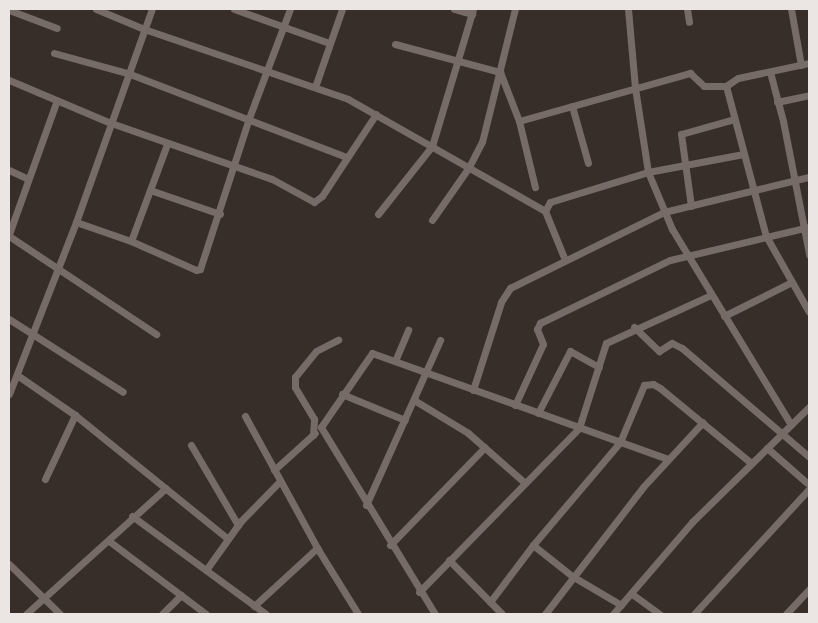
<!DOCTYPE html>
<style>
body{margin:0}
#map{position:relative;width:818px;height:623px;overflow:hidden;background:#372e2a;font-family:Manrope,sans-serif}
div>[style]{position:absolute}
.minor>*{height:7px;margin:-3.5px;padding:0 3.5px;transform-origin:3.5px;border-radius:3.5px;background:#766b67}
span{translate:-50% -50%;white-space:nowrap;text-align:center;line-height:1.15;-webkit-text-stroke:4px #372e2a;paint-order:stroke}
.frame{position:absolute;inset:0;border:10px solid #ebe5e3;pointer-events:none}
</style>
<div id="map">
<div class="minor">
<div style="left:96px;top:9px;width:52px;rotate:22.6deg"></div>
<div style="left:144px;top:29px;width:216px;rotate:18.9deg"></div>
<div style="left:348px;top:99px;width:227px;rotate:29.6deg"></div>
<div style="left:234px;top:9px;width:101px;rotate:19.7deg"></div>
<div style="left:454px;top:9px;width:19px;rotate:16deg"></div>
<div style="left:628px;top:9px;width:79px;rotate:84.9deg"></div>
<div style="left:635px;top:88px;width:85px;rotate:81.2deg"></div>
<div style="left:648px;top:172px;width:62px;rotate:67.2deg"></div>
<div style="left:672px;top:229px;width:229px;rotate:58.7deg"></div>
<div style="left:687px;top:9px;width:13px;rotate:81deg"></div>
<div style="left:791px;top:9px;width:57px;rotate:79.9deg"></div>
<div style="left:9px;top:10px;width:51px;rotate:20.6deg"></div>
<div style="left:395px;top:44px;width:109px;rotate:14.9deg"></div>
<div style="left:500px;top:72px;width:53px;rotate:68.8deg"></div>
<div style="left:519px;top:121px;width:68px;rotate:76.4deg"></div>
<div style="left:54px;top:53px;width:79px;rotate:15.4deg"></div>
<div style="left:130px;top:74px;width:231px;rotate:21deg"></div>
<div style="left:770px;top:72px;width:51px;rotate:75.1deg"></div>
<div style="left:783px;top:121px;width:136px;rotate:78.9deg"></div>
<div style="left:9px;top:80px;width:111px;rotate:22.9deg"></div>
<div style="left:111px;top:123px;width:170px;rotate:19.2deg"></div>
<div style="left:272px;top:179px;width:48px;rotate:28.7deg"></div>
<div style="left:314px;top:202px;width:10px;rotate:-37deg"></div>
<div style="left:322px;top:196px;width:98px;rotate:-56.6deg"></div>
<div style="left:726px;top:86px;width:14px;rotate:-34deg"></div>
<div style="left:738px;top:78px;width:73px;rotate:-11.9deg"></div>
<div style="left:315px;top:87px;width:83px;rotate:-70.9deg"></div>
<div style="left:777px;top:102px;width:33px;rotate:-12deg"></div>
<div style="left:572px;top:106px;width:59px;rotate:74.3deg"></div>
<div style="left:519px;top:121px;width:178px;rotate:-15.7deg"></div>
<div style="left:690px;top:73px;width:19px;rotate:43deg"></div>
<div style="left:704px;top:86px;width:22px"></div>
<div style="left:726px;top:86px;width:155px;rotate:75.1deg"></div>
<div style="left:766px;top:236px;width:87px;rotate:60.5deg"></div>
<div style="left:9px;top:170px;width:21px;rotate:25deg"></div>
<div style="left:150px;top:190px;width:74px;rotate:18.9deg"></div>
<div style="left:691px;top:206px;width:73px;rotate:-97.9deg"></div>
<div style="left:681px;top:134px;width:55px;rotate:-15.8deg"></div>
<div style="left:378px;top:214px;width:87px;rotate:-51.5deg"></div>
<div style="left:432px;top:146px;width:143px;rotate:-73.3deg"></div>
<div style="left:432px;top:220px;width:65px;rotate:-55.1deg"></div>
<div style="left:469px;top:167px;width:28px;rotate:-63deg"></div>
<div style="left:482px;top:142px;width:137px;rotate:-76.1deg"></div>
<div style="left:76px;top:222px;width:58px;rotate:19.1deg"></div>
<div style="left:131px;top:241px;width:71px;rotate:24deg"></div>
<div style="left:196px;top:270px;width:4px;rotate:-14deg"></div>
<div style="left:200px;top:269px;width:159px;rotate:-72deg"></div>
<div style="left:249px;top:118px;width:116px;rotate:-69.4deg"></div>
<div style="left:9px;top:234px;width:142px;rotate:-70.3deg"></div>
<div style="left:9px;top:236px;width:177px;rotate:33.7deg"></div>
<div style="left:131px;top:241px;width:103px;rotate:-69.6deg"></div>
<div style="left:565px;top:260px;width:53px;rotate:-112.2deg"></div>
<div style="left:545px;top:211px;width:10px;rotate:-61deg"></div>
<div style="left:550px;top:202px;width:102px;rotate:-17deg"></div>
<div style="left:648px;top:172px;width:97px;rotate:-10.7deg"></div>
<div style="left:724px;top:316px;width:76px;rotate:-26.6deg"></div>
<div style="left:9px;top:319px;width:135px;rotate:32.6deg"></div>
<div style="left:634px;top:327px;width:35px;rotate:44deg"></div>
<div style="left:659px;top:351px;width:15px;rotate:-32deg"></div>
<div style="left:672px;top:343px;width:11px;rotate:27deg"></div>
<div style="left:682px;top:348px;width:167px;rotate:40.6deg"></div>
<div style="left:395px;top:361px;width:34px;rotate:-67deg"></div>
<div style="left:17px;top:375px;width:70px;rotate:34.6deg"></div>
<div style="left:75px;top:415px;width:196px;rotate:39deg"></div>
<div style="left:473px;top:390px;width:92px;rotate:-72.3deg"></div>
<div style="left:501px;top:302px;width:17px;rotate:-57deg"></div>
<div style="left:510px;top:288px;width:172px;rotate:-26.3deg"></div>
<div style="left:664px;top:212px;width:149px;rotate:-13.6deg"></div>
<div style="left:9px;top:394px;width:185px;rotate:-68.7deg"></div>
<div style="left:76px;top:222px;width:226px;rotate:-70.4deg"></div>
<div style="left:342px;top:394px;width:68px;rotate:22.4deg"></div>
<div style="left:414px;top:400px;width:63px;rotate:31.4deg"></div>
<div style="left:468px;top:433px;width:76px;rotate:41.3deg"></div>
<div style="left:515px;top:405px;width:67px;rotate:-65.3deg"></div>
<div style="left:543px;top:344px;width:16px;rotate:-112deg"></div>
<div style="left:537px;top:329px;width:7px;rotate:-63deg"></div>
<div style="left:540px;top:323px;width:144px;rotate:-25.9deg"></div>
<div style="left:670px;top:260px;width:143px;rotate:-13.4deg"></div>
<div style="left:538px;top:413px;width:70px;rotate:-62.7deg"></div>
<div style="left:570px;top:351px;width:33px;rotate:29deg"></div>
<div style="left:245px;top:416px;width:154px;rotate:61.3deg"></div>
<div style="left:319px;top:551px;width:74px;rotate:58.2deg"></div>
<div style="left:313px;top:435px;width:16px;rotate:-86deg"></div>
<div style="left:314px;top:419px;width:37px;rotate:-121deg"></div>
<div style="left:295px;top:387px;width:10px;rotate:-90deg"></div>
<div style="left:295px;top:377px;width:33px;rotate:-51deg"></div>
<div style="left:316px;top:351px;width:25px;rotate:-27deg"></div>
<div style="left:191px;top:445px;width:93px;rotate:59.6deg"></div>
<div style="left:767px;top:448px;width:53px;rotate:41.2deg"></div>
<div style="left:274px;top:470px;width:55px;rotate:-42.1deg"></div>
<div style="left:45px;top:479px;width:71px;rotate:-64.9deg"></div>
<div style="left:366px;top:505px;width:181px;rotate:-65.8deg"></div>
<div style="left:132px;top:516px;width:166px;rotate:36.2deg"></div>
<div style="left:109px;top:541px;width:121px;rotate:37deg"></div>
<div style="left:390px;top:545px;width:136px;rotate:-45.9deg"></div>
<div style="left:533px;top:545px;width:50px;rotate:38.5deg"></div>
<div style="left:572px;top:576px;width:57px;rotate:30.6deg"></div>
<div style="left:449px;top:560px;width:76px;rotate:45.5deg"></div>
<div style="left:9px;top:564px;width:71px;rotate:44.4deg"></div>
<div style="left:206px;top:570px;width:60px;rotate:-54.5deg"></div>
<div style="left:241px;top:521px;width:56px;rotate:-45.7deg"></div>
<div style="left:419px;top:592px;width:229px;rotate:-45.7deg"></div>
<div style="left:579px;top:428px;width:89px;rotate:-72.4deg"></div>
<div style="left:606px;top:343px;width:115px;rotate:-24.6deg"></div>
<div style="left:632px;top:594px;width:34px;rotate:36deg"></div>
<div style="left:490px;top:602px;width:71px;rotate:-53deg"></div>
<div style="left:533px;top:545px;width:135px;rotate:-49.8deg"></div>
<div style="left:620px;top:442px;width:62px;rotate:-67.2deg"></div>
<div style="left:644px;top:385px;width:9px;rotate:-6deg"></div>
<div style="left:653px;top:384px;width:8px;rotate:30deg"></div>
<div style="left:660px;top:388px;width:118px;rotate:39.5deg"></div>
<div style="left:254px;top:606px;width:86px;rotate:-42.6deg"></div>
<div style="left:26px;top:614px;width:188px;rotate:-42deg"></div>
<div style="left:162px;top:614px;width:27px;rotate:-45deg"></div>
<div style="left:435px;top:614px;width:219px;rotate:-121.4deg"></div>
<div style="left:321px;top:427px;width:90px;rotate:-55.4deg"></div>
<div style="left:372px;top:353px;width:314px;rotate:19.7deg"></div>
<div style="left:545px;top:614px;width:160px;rotate:-52.3deg"></div>
<div style="left:643px;top:487px;width:88px;rotate:-47.3deg"></div>
<div style="left:613px;top:614px;width:121px;rotate:-49.3deg"></div>
<div style="left:692px;top:522px;width:164px;rotate:-44.5deg"></div>
<div style="left:694px;top:614px;width:170px;rotate:-47.4deg"></div>
<div style="left:786px;top:614px;width:34px;rotate:-47deg"></div>
</div>
<div class="frame"></div>
</div>
